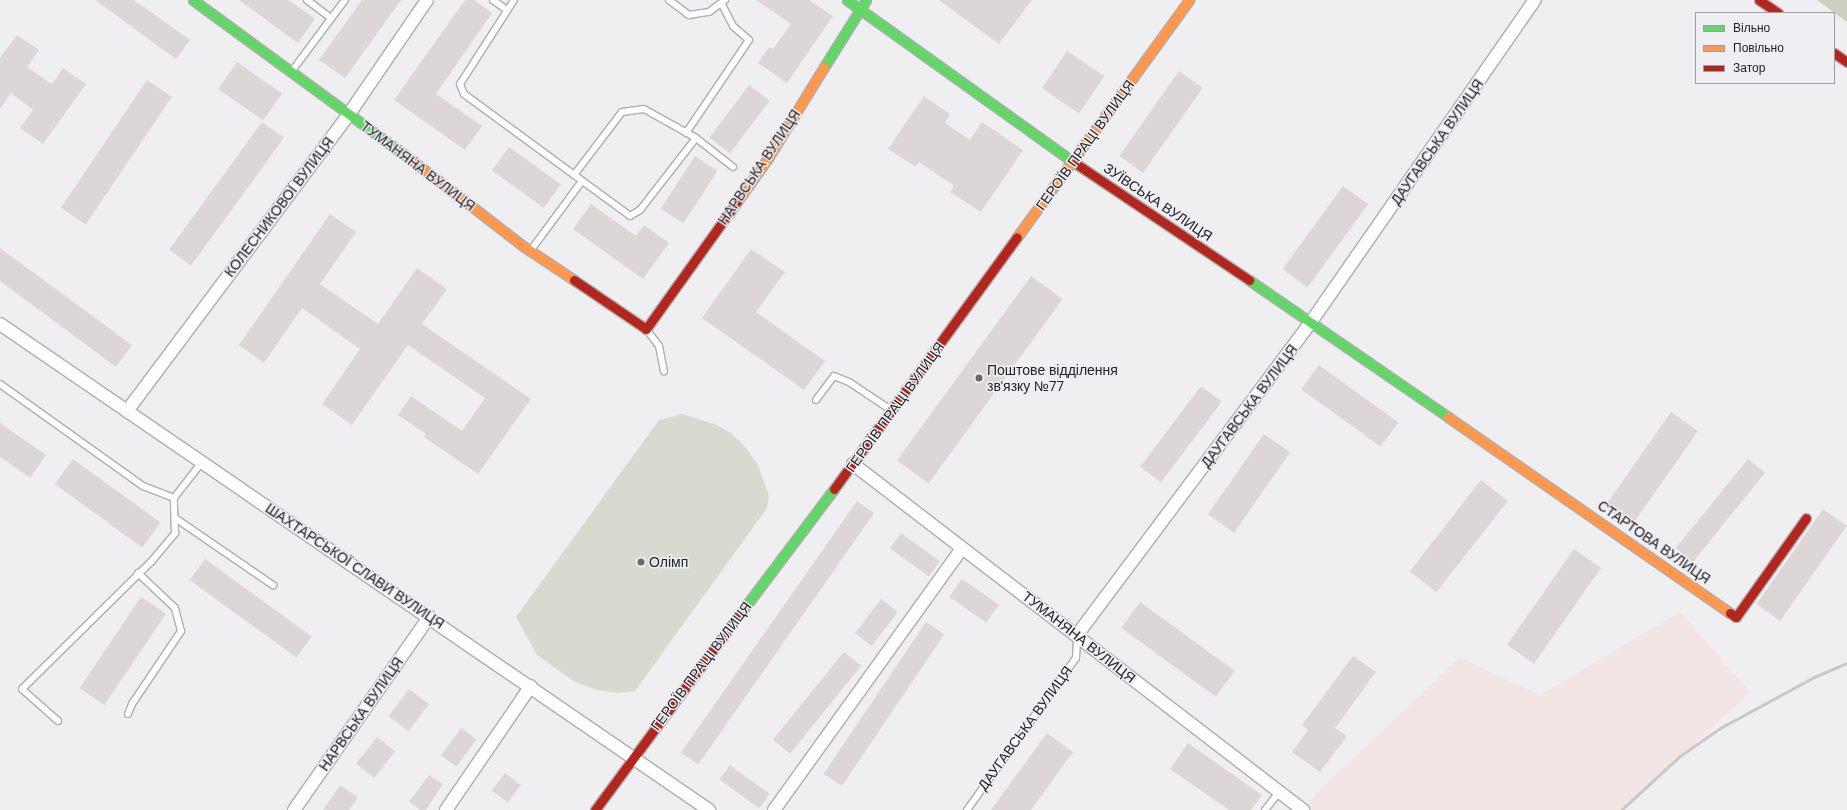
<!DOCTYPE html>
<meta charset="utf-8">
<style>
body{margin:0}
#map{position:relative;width:1847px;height:810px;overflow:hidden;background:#efeff2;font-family:"DM Sans",sans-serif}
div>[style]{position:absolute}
.industrial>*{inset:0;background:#f4e5e5}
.green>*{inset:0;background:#d7dace}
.forest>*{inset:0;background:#cccfbf}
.building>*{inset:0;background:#ddd6d6;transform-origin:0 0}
.roads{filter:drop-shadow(1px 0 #aeaeb0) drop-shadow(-1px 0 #aeaeb0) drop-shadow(0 1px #aeaeb0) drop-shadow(0 -1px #aeaeb0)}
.lane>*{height:6px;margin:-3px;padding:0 3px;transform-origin:3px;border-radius:3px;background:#fdfdfd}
.street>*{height:12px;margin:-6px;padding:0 6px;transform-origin:6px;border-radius:6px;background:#fdfdfd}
.fast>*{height:9px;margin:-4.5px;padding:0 4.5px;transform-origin:4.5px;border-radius:4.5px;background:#63d668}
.slow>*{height:9px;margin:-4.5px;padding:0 4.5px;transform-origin:4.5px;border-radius:4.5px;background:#ff974d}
.jam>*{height:9px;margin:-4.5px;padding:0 4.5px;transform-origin:4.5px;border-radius:4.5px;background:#b3261e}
.rail>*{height:3px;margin:-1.5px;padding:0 1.5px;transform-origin:1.5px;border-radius:1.5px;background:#c8c8c9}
.dots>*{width:11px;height:11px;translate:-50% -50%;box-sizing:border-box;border:2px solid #eeeef3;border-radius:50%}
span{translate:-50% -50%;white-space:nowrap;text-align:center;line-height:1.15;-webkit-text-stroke:3px #eeeef3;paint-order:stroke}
.street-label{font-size:14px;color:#232325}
.poi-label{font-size:14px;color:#232325}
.left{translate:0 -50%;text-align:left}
.legend{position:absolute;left:1695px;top:12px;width:140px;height:72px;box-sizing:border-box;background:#eeeef3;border:1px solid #9d9da1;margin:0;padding:5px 7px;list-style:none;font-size:12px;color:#232325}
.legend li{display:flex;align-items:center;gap:8px;height:20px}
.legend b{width:20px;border:1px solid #9d9da1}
</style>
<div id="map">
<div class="industrial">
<div style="clip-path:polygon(1680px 612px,1750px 692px,1624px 810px,1305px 810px,1315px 795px,1459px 657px,1540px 695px)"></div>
</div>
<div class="green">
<div style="clip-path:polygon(682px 414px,717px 425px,732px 434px,746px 448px,758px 465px,769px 496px,767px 508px,635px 691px,618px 693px,597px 690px,575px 682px,537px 655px,516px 617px,659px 420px)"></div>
</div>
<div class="forest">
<div style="clip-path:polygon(1817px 0,1847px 0,1847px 22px)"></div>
</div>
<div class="building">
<div style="clip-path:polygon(95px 0,134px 0,190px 40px,176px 59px)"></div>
<div style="clip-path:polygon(239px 0,289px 0,315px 19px,298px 43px)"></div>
<div style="clip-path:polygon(362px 0,401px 0,345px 78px,319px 60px)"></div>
<div style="clip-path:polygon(465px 0,474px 0,492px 13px,436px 94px,482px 126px,465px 150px,394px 100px)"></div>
<div style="clip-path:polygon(756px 0,809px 0,833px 16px,787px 83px,758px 63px,769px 47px,773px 49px,791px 24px)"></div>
<div style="clip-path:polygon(939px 0,1032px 0,999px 44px)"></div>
<div style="clip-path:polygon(17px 35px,39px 50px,27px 67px,52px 84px,63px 68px,86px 84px,43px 144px,20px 128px,33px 110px,11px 93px,0 109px,0 58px)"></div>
<div style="left:1067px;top:51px;width:45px;height:45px;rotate:34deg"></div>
<div style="left:237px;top:62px;width:55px;height:33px;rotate:35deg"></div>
<div style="left:1179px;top:71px;width:29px;height:104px;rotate:35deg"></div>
<div style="left:147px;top:80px;width:30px;height:154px;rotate:34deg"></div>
<div style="left:749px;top:85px;width:26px;height:66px;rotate:37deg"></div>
<div style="clip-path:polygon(924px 96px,950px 114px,945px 123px,970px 140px,982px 122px,1023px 150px,981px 212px,950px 192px,954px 186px,919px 162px,916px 167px,888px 149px)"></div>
<div style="left:262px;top:122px;width:27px;height:158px;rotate:36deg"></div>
<div style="left:509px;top:147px;width:64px;height:29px;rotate:36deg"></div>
<div style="left:695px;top:156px;width:27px;height:63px;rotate:33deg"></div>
<div style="left:1343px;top:186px;width:31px;height:103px;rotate:36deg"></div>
<div style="clip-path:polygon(591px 204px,636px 236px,644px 225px,669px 243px,643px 279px,573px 229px)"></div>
<div style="clip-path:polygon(330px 214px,356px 232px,320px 284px,378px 324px,417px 268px,447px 289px,422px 324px,531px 399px,478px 474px,424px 437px,426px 434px,398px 415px,411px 396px,462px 431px,485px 398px,408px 345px,352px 425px,322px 404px,360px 349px,302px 308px,264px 363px,239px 345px)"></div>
<div style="clip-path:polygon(0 248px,132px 345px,116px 367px,0 281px)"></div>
<div style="clip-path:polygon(751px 249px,785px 272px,756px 312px,825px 361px,804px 390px,702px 318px)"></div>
<div style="left:1031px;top:276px;width:39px;height:228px;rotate:36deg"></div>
<div style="left:1319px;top:365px;width:98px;height:30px;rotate:36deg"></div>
<div style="left:1201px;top:386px;width:26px;height:101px;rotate:37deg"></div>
<div style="left:1671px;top:412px;width:33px;height:116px;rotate:35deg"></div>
<div style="clip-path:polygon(0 423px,46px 455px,30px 478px,0 457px)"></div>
<div style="left:1264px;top:434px;width:32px;height:98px;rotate:35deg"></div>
<div style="left:73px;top:459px;width:108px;height:31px;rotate:36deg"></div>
<div style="left:1748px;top:459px;width:22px;height:115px;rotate:39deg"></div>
<div style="left:1481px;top:480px;width:34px;height:116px;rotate:38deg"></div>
<div style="left:857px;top:501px;width:21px;height:307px;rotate:35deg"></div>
<div style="left:1823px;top:509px;width:29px;height:116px;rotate:35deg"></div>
<div style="left:901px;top:533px;width:48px;height:19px;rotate:36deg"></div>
<div style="left:1574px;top:549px;width:33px;height:117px;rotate:35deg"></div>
<div style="left:205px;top:559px;width:132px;height:26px;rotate:36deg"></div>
<div style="left:962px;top:579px;width:45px;height:22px;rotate:35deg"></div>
<div style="left:141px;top:597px;width:30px;height:110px;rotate:34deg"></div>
<div style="left:881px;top:599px;width:21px;height:43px;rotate:37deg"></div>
<div style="left:1140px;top:602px;width:117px;height:32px;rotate:36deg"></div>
<div style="left:926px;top:622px;width:22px;height:183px;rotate:34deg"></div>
<div style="left:844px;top:652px;width:22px;height:113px;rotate:39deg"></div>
<div style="clip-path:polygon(1353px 656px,1376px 672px,1335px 728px,1347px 736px,1320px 772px,1292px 752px,1308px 730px,1302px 725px)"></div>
<div style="left:409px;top:689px;width:25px;height:34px;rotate:37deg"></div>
<div style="left:461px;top:728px;width:19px;height:34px;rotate:36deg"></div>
<div style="clip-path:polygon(1047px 733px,1073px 752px,1031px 810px,991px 810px)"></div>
<div style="left:377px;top:737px;width:23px;height:34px;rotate:38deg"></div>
<div style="clip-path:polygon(1188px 743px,1262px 795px,1251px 810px,1229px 810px,1170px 769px)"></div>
<div style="left:730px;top:765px;width:49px;height:18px;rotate:36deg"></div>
<div style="left:505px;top:773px;width:20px;height:22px;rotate:37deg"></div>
<div style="clip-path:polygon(429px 775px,443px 784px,426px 810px,420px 810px,409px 802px)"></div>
<div style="clip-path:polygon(340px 785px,358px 797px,349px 810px,323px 810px)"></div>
</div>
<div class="roads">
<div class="lane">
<div style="left:307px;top:0;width:30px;rotate:37deg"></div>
<div style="left:493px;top:0;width:17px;rotate:36deg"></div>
<div style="left:514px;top:0;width:100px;rotate:122.7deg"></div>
<div style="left:460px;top:84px;width:11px;rotate:68deg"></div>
<div style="left:464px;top:94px;width:206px;rotate:36.3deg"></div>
<div style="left:630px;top:216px;width:12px;rotate:-31deg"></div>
<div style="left:640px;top:210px;width:91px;rotate:-52.1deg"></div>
<div style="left:669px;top:0;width:25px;rotate:37deg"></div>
<div style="left:689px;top:15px;width:20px;rotate:-9deg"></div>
<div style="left:709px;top:12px;width:20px;rotate:-37deg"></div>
<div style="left:292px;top:71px;width:89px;rotate:-53.3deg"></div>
<div style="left:686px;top:133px;width:112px;rotate:-55.9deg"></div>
<div style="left:749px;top:40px;width:21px;rotate:-139deg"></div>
<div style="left:733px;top:26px;width:25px;rotate:-117deg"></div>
<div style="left:574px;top:175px;width:79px;rotate:-52.7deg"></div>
<div style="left:622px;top:112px;width:22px;rotate:-8deg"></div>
<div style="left:644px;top:109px;width:60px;rotate:29.1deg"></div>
<div style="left:696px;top:138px;width:47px;rotate:38.1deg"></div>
<div style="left:531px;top:250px;width:86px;rotate:-53.5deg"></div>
<div style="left:647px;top:330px;width:20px;rotate:53deg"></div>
<div style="left:659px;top:346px;width:26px;rotate:79deg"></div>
<div style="left:0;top:384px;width:176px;rotate:35.5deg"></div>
<div style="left:143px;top:486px;width:33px;rotate:21deg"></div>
<div style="left:174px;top:498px;width:46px;rotate:-52.1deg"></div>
<div style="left:816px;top:400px;width:30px;rotate:-53deg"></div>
<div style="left:834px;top:376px;width:16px;rotate:22deg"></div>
<div style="left:849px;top:382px;width:50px;rotate:33.7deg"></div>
<div style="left:175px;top:518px;width:119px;rotate:34.4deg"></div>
<div style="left:128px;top:714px;width:11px;rotate:-68deg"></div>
<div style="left:132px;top:704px;width:88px;rotate:-56.1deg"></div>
<div style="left:181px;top:631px;width:24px;rotate:-105deg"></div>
<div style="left:175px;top:608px;width:51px;rotate:-136.6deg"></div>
<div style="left:58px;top:721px;width:48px;rotate:-138.4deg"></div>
<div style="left:22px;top:689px;width:181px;rotate:-44.6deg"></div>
<div style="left:151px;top:562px;width:38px;rotate:-50deg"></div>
<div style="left:175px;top:533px;width:35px;rotate:-92deg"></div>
<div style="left:967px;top:810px;width:187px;rotate:-54.4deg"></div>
<div style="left:1076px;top:658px;width:22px;rotate:-87deg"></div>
<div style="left:1265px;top:810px;width:23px;rotate:-52deg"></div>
</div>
<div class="street">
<div style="left:0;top:324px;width:860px;rotate:34.43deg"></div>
<div style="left:127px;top:411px;width:371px;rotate:-53.2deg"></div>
<div style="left:349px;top:114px;width:138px;rotate:-55.6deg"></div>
<div style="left:853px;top:464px;width:568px;rotate:37.56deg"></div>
<div style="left:1077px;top:635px;width:391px;rotate:-53.2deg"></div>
<div style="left:1311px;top:322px;width:392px;rotate:-55.2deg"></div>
<div style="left:294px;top:810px;width:236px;rotate:-55deg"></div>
<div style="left:446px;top:810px;width:150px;rotate:-55.6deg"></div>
<div style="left:774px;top:810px;width:322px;rotate:-54.3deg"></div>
</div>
<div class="fast">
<div style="left:193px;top:0;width:273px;rotate:36.2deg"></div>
<div style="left:847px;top:0;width:280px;rotate:35.6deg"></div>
<div style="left:824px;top:67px;width:79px;rotate:-57.9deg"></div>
<div style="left:1249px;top:280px;width:242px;rotate:34.5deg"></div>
<div style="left:739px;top:615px;width:158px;rotate:-53deg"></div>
</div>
<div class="slow">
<div style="left:413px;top:161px;width:139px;rotate:37.7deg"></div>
<div style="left:523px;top:246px;width:61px;rotate:33.7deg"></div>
<div style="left:741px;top:196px;width:47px;rotate:-54.6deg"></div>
<div style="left:768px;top:158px;width:107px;rotate:-58.4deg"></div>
<div style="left:1017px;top:237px;width:293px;rotate:-54deg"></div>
<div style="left:1448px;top:417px;width:343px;rotate:34.8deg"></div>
</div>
<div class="jam">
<div style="left:1759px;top:0;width:23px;rotate:34deg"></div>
<div style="left:1834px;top:53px;width:16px;rotate:35deg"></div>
<div style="left:1075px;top:163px;width:210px;rotate:33.9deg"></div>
<div style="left:574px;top:280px;width:87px;rotate:34.2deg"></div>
<div style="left:646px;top:329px;width:163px;rotate:-54.5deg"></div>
<div style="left:834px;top:489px;width:311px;rotate:-54deg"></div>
<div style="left:1730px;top:613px;width:7px;rotate:34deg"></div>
<div style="left:1736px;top:617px;width:121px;rotate:-54.7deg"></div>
<div style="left:595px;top:810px;width:242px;rotate:-53.6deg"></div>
</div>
</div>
<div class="rail">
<div style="left:1621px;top:810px;width:80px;rotate:-42.5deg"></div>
<div style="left:1680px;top:756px;width:49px;rotate:-35deg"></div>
<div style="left:1720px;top:728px;width:107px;rotate:-28.5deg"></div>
<div style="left:1814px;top:677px;width:36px;rotate:-23deg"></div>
</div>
<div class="dots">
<div style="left:979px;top:378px;background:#6a6a6d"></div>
<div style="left:641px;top:562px;background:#6a6a6d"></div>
</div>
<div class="street-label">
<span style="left:1437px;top:142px;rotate:-55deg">ДАУГАВСЬКА ВУЛИЦЯ</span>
<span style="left:1085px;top:145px;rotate:-54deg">ГЕРОЇВ ПРАЦІ ВУЛИЦЯ</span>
<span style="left:418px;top:166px;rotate:37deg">ТУМАНЯНА ВУЛИЦЯ</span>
<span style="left:759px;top:167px;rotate:-56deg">НАРВСЬКА ВУЛИЦЯ</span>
<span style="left:1158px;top:202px;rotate:34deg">ЗУЇВСЬКА ВУЛИЦЯ</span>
<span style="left:279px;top:207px;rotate:-53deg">КОЛЕСНИКОВОЇ ВУЛИЦЯ</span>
<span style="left:1249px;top:406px;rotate:-53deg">ДАУГАВСЬКА ВУЛИЦЯ</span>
<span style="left:895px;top:407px;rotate:-54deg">ГЕРОЇВ ПРАЦІ ВУЛИЦЯ</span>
<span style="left:1654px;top:542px;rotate:35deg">СТАРТОВА ВУЛИЦЯ</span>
<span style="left:355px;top:566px;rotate:34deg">ШАХТАРСЬКОЇ СЛАВИ ВУЛИЦЯ</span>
<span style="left:1079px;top:637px;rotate:38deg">ТУМАНЯНА ВУЛИЦЯ</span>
<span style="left:701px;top:666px;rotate:-53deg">ГЕРОЇВ ПРАЦІ ВУЛИЦЯ</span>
<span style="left:361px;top:714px;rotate:-55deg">НАРВСЬКА ВУЛИЦЯ</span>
<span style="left:1025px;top:728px;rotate:-54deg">ДАУГАВСЬКА ВУЛИЦЯ</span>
</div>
<div class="poi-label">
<span class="left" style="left:987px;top:378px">Поштове відділення<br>зв'язку №77</span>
<span class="left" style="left:649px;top:562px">Олімп</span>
</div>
<ul class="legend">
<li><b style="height:5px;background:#63d668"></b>Вільно</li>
<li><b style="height:5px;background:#ff974d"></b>Повільно</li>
<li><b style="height:5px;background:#b3261e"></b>Затор</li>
</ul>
</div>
